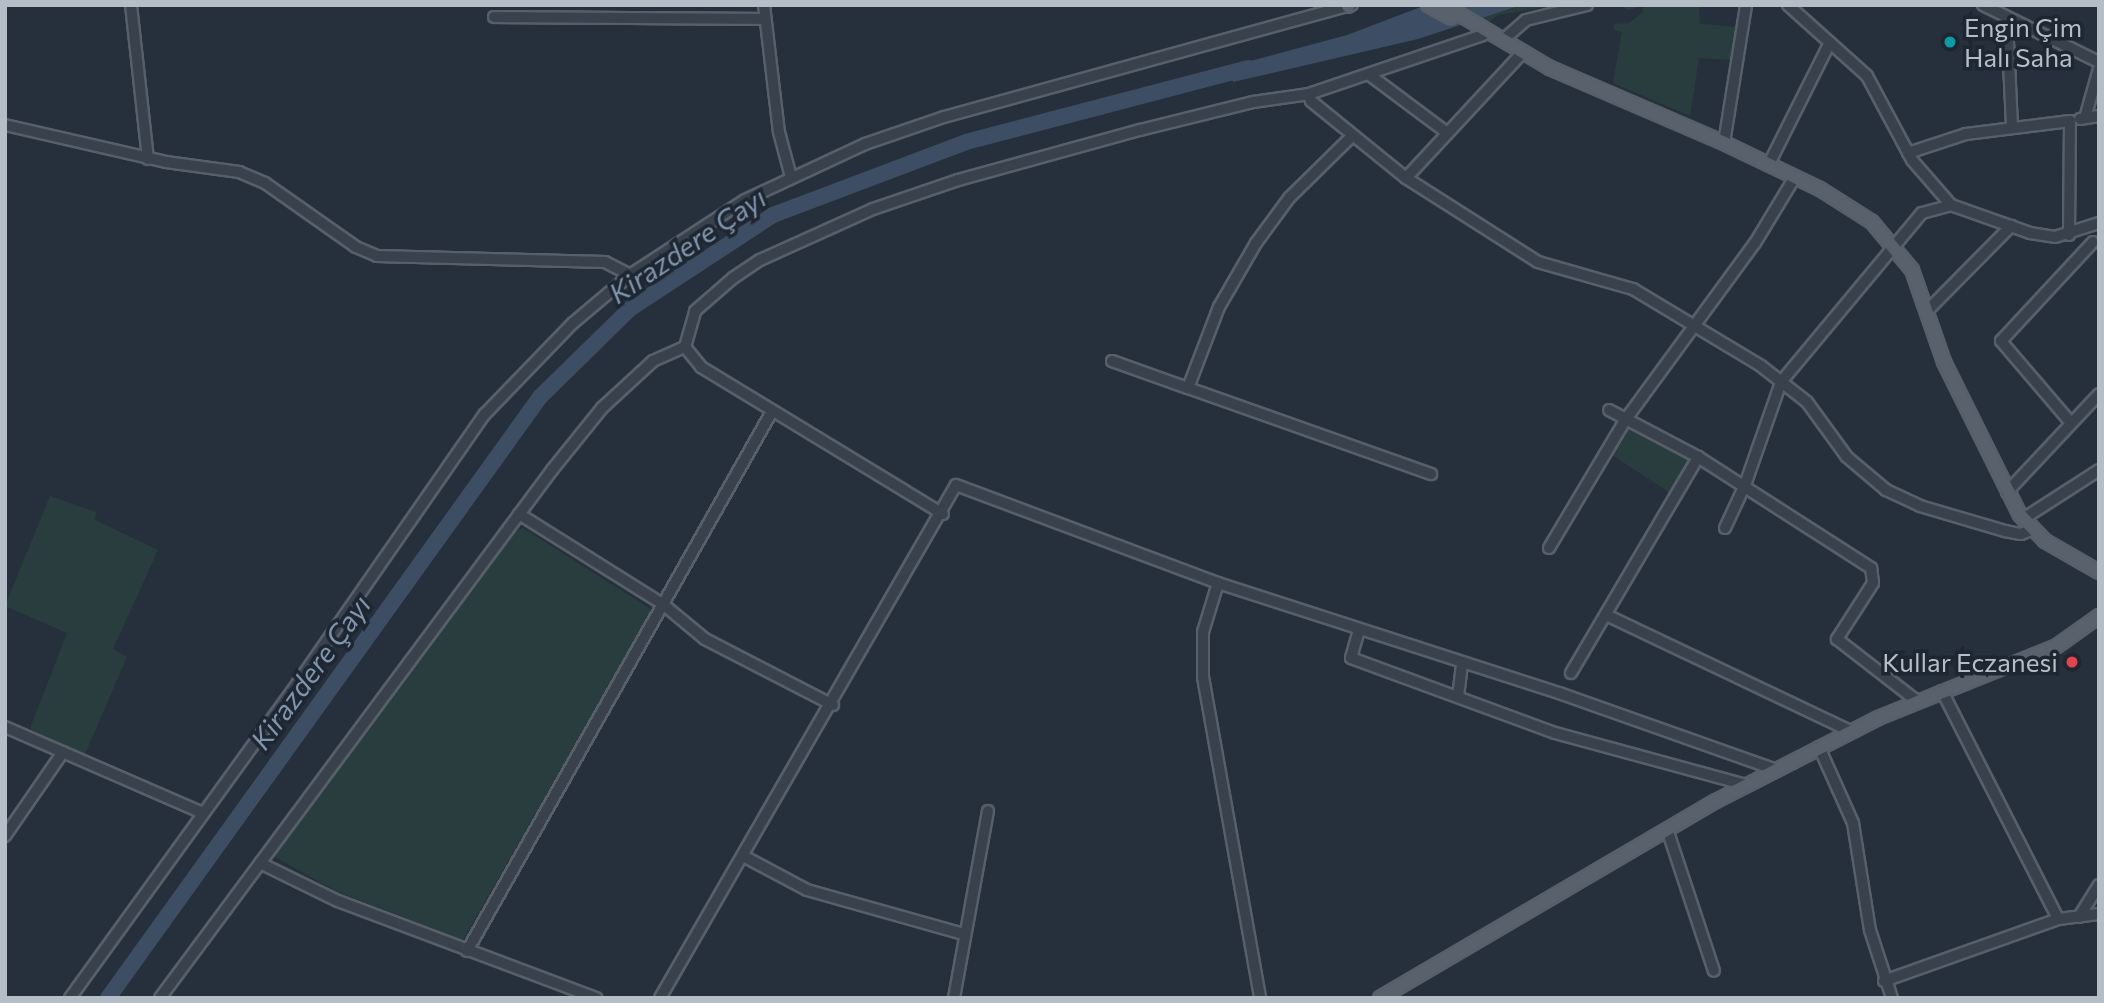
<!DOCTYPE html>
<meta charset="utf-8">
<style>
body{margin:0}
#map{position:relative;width:2104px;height:1003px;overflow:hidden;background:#26303c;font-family:Commissioner,sans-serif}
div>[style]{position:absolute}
.green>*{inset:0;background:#293d3e}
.water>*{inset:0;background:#3d4e64}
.river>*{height:16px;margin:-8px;padding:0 8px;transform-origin:8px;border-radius:8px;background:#3d4e64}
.roads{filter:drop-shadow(2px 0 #57606a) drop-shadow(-2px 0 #57606a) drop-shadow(0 2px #57606a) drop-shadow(0 -2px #57606a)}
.minor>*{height:10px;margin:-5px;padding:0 5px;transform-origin:5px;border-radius:5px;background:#39424c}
.major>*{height:12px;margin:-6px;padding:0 6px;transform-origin:6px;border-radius:6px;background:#58616c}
.dots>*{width:19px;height:19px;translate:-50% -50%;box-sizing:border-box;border:4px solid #1e2731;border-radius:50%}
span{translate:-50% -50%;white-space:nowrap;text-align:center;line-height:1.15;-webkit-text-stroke:7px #1e2731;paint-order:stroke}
.poi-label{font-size:26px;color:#b5bdc7}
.left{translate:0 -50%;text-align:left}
.right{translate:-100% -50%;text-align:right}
.water-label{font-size:28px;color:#7f94ad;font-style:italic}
.frame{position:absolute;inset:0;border:7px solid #b5bdc7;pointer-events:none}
</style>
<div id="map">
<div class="green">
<div style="clip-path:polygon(1521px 5px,1558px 5px,1498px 15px,1489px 22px,1481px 17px)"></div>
<div style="clip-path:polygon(1623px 5px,1699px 5px,1700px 24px,1737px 27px,1733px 60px,1699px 58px,1690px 116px,1613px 83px,1622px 32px,1614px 30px,1614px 24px,1629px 23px,1643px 12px,1643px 6px,1627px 10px)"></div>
<div style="clip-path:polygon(1628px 429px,1688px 460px,1672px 494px,1612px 455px)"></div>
<div style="clip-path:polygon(50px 496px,96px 512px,95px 520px,158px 550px,113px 649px,127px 657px,85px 754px,30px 729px,67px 633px,5px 606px)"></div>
<div style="clip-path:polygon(523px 528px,652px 610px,463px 940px,336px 891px,273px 856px,510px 533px)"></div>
</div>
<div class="water">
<div style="clip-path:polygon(1426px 5px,1521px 5px,1418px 39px,1233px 82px,1228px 67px,1347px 35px)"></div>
</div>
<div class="river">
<div style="left:108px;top:998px;width:740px;rotate:-54.29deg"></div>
<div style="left:540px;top:397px;width:127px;rotate:-44.4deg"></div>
<div style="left:631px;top:308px;width:170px;rotate:-33.2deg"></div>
<div style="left:773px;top:215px;width:206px;rotate:-20.7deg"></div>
<div style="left:966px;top:142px;width:292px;rotate:-14.7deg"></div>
</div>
<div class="roads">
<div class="minor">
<div style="left:131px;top:5px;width:155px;rotate:83.7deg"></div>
<div style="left:764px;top:5px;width:128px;rotate:83.3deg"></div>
<div style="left:779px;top:132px;width:47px;rotate:75.1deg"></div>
<div style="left:1788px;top:5px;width:106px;rotate:41.9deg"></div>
<div style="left:1867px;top:76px;width:95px;rotate:61.8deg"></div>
<div style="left:1912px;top:160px;width:60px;rotate:49.1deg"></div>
<div style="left:1983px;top:5px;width:129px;rotate:26.2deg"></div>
<div style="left:494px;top:17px;width:271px;rotate:0.4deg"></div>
<div style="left:2007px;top:20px;width:105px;rotate:87.3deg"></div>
<div style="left:1483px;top:35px;width:184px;rotate:161.3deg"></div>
<div style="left:1309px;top:94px;width:7px;rotate:74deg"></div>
<div style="left:1311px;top:101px;width:122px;rotate:39deg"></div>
<div style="left:1406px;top:178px;width:156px;rotate:32.5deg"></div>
<div style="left:1538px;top:262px;width:99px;rotate:15.9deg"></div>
<div style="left:1633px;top:289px;width:149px;rotate:31deg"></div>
<div style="left:1761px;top:366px;width:58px;rotate:38deg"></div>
<div style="left:1807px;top:402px;width:68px;rotate:54deg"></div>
<div style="left:1847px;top:457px;width:51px;rotate:40.2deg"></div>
<div style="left:1886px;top:490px;width:38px;rotate:25deg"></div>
<div style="left:1920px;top:506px;width:89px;rotate:16.4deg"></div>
<div style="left:2005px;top:531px;width:16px;rotate:11deg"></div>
<div style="left:2021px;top:534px;width:11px;rotate:-22deg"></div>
<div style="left:1503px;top:40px;width:30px;rotate:-41deg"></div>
<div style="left:1526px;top:20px;width:63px;rotate:-13.8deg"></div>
<div style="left:1371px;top:76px;width:94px;rotate:36.7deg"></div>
<div style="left:2085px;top:118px;width:51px;rotate:-74.1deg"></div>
<div style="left:2080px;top:119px;width:19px;rotate:-9deg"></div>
<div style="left:5px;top:125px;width:165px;rotate:12.9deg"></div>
<div style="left:166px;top:162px;width:74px;rotate:7.8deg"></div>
<div style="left:239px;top:172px;width:28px;rotate:23deg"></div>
<div style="left:265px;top:183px;width:111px;rotate:35.1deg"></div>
<div style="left:356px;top:247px;width:23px;rotate:23deg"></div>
<div style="left:377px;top:256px;width:228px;rotate:1.5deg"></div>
<div style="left:605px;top:262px;width:28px;rotate:27deg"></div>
<div style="left:1724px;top:143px;width:140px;rotate:-80.9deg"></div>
<div style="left:1908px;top:153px;width:61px;rotate:-18.1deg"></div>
<div style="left:1966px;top:134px;width:105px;rotate:-7.1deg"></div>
<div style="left:2070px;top:121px;width:114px;rotate:90.5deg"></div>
<div style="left:1769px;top:164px;width:136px;rotate:-63.4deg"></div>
<div style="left:1406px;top:178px;width:171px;rotate:-47.1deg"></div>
<div style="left:1929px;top:309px;width:117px;rotate:-45.3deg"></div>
<div style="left:685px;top:347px;width:37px;rotate:-74deg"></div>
<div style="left:695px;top:311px;width:50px;rotate:-41deg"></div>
<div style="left:733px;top:278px;width:32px;rotate:-34deg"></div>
<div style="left:760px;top:260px;width:124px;rotate:-24.3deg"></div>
<div style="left:873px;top:209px;width:90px;rotate:-18.8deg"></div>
<div style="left:958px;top:180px;width:189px;rotate:-15.4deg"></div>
<div style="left:1140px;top:130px;width:116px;rotate:-13.9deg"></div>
<div style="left:1253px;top:102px;width:57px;rotate:-8.1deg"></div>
<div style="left:1112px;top:361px;width:81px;rotate:19.6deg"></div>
<div style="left:1188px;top:388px;width:87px;rotate:-69.1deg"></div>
<div style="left:1219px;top:307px;width:74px;rotate:-60deg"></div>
<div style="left:1256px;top:243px;width:56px;rotate:-53.7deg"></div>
<div style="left:1289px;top:198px;width:87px;rotate:-44.5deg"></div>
<div style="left:1188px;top:388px;width:258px;rotate:19.5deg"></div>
<div style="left:2071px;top:423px;width:108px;rotate:-130.5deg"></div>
<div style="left:2001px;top:341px;width:135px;rotate:-47.1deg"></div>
<div style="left:1698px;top:457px;width:81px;rotate:-152.2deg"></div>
<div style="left:1626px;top:419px;width:218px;rotate:-53.8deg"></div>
<div style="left:1755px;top:243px;width:77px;rotate:-58.8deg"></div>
<div style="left:2007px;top:492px;width:134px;rotate:-46.8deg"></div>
<div style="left:519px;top:514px;width:171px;rotate:32.1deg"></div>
<div style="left:664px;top:605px;width:53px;rotate:39.7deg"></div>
<div style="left:705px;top:639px;width:144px;rotate:27.3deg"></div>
<div style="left:2023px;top:519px;width:90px;rotate:-32.8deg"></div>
<div style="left:1725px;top:528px;width:47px;rotate:-65.1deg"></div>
<div style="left:1745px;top:485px;width:109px;rotate:-70.7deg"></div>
<div style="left:1781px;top:382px;width:220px;rotate:-50.2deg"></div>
<div style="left:1922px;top:213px;width:30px;rotate:-15deg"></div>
<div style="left:1951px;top:205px;width:84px;rotate:19.5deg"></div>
<div style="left:2030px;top:233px;width:25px;rotate:9deg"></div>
<div style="left:2055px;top:237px;width:46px;rotate:-17.7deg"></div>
<div style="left:1549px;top:548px;width:150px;rotate:-59.2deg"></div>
<div style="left:1626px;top:419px;width:19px;rotate:-152deg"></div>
<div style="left:1218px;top:583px;width:51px;rotate:107deg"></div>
<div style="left:1203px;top:632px;width:45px;rotate:90deg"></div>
<div style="left:1203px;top:677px;width:326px;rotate:79.9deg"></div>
<div style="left:1606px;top:615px;width:270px;rotate:25.4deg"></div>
<div style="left:1359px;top:630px;width:29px;rotate:106deg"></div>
<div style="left:1351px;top:658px;width:217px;rotate:20.2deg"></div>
<div style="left:1555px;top:733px;width:199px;rotate:15.2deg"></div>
<div style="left:1571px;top:673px;width:251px;rotate:-59.5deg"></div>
<div style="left:1698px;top:457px;width:206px;rotate:32.7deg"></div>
<div style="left:1871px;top:568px;width:15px;rotate:82deg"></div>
<div style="left:1873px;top:583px;width:67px;rotate:122.7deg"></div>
<div style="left:1837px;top:639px;width:101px;rotate:37.8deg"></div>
<div style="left:1942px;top:691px;width:256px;rotate:63deg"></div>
<div style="left:1458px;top:697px;width:34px;rotate:-83deg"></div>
<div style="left:5px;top:727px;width:216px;rotate:23.5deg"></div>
<div style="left:1819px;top:747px;width:83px;rotate:65.9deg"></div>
<div style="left:1853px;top:823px;width:108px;rotate:81deg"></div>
<div style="left:1870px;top:930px;width:71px;rotate:72.1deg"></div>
<div style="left:1668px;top:832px;width:146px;rotate:71.7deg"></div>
<div style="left:5px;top:836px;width:102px;rotate:-55.4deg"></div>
<div style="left:745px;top:857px;width:70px;rotate:28deg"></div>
<div style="left:807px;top:890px;width:163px;rotate:15.7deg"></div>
<div style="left:260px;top:863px;width:87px;rotate:26deg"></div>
<div style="left:338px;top:901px;width:276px;rotate:20.6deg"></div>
<div style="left:2079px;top:917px;width:38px;rotate:-58deg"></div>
<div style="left:467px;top:951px;width:618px;rotate:-60.53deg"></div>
<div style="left:1884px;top:981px;width:185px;rotate:-19.6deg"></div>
<div style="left:2058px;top:919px;width:41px;rotate:-7deg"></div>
<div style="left:70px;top:998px;width:387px;rotate:-54.1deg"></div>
<div style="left:297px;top:684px;width:329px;rotate:-55.2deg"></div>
<div style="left:485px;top:414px;width:127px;rotate:-46deg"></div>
<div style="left:573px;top:323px;width:75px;rotate:-40.1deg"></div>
<div style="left:630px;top:275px;width:137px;rotate:-33.1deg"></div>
<div style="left:745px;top:200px;width:132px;rotate:-25deg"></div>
<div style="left:865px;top:144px;width:83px;rotate:-18.9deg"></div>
<div style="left:944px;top:117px;width:423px;rotate:-15.4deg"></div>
<div style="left:160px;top:998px;width:658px;rotate:-53.41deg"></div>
<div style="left:552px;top:470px;width:80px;rotate:-51.1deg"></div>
<div style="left:602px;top:408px;width:69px;rotate:-42.7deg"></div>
<div style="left:653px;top:361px;width:35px;rotate:-24deg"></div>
<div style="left:685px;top:347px;width:26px;rotate:51deg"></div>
<div style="left:701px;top:367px;width:283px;rotate:31.3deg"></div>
<div style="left:660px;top:998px;width:592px;rotate:-60.02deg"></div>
<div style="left:956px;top:485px;width:280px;rotate:20.5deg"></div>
<div style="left:1218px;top:583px;width:358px;rotate:17.9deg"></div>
<div style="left:1559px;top:693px;width:230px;rotate:19.5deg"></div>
<div style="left:954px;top:998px;width:190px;rotate:-79.7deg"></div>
</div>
<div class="major">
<div style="left:1428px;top:5px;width:26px;rotate:29deg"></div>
<div style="left:1444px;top:5px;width:123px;rotate:30.7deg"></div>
<div style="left:1550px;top:68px;width:189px;rotate:23.3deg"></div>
<div style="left:1724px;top:143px;width:106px;rotate:25.6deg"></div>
<div style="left:1820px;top:189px;width:62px;rotate:32.4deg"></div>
<div style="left:1872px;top:222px;width:62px;rotate:50.2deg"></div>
<div style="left:1912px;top:270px;width:97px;rotate:70.8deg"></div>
<div style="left:1944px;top:362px;width:171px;rotate:63.6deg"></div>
<div style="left:2020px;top:515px;width:36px;rotate:46deg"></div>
<div style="left:2045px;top:541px;width:62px;rotate:29.9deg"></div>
<div style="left:1348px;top:6px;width:1px;rotate:-45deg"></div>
<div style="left:1380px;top:998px;width:389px;rotate:-30.4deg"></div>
<div style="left:1716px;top:801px;width:182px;rotate:-27.1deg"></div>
<div style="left:1878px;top:718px;width:193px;rotate:-21.9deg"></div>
<div style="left:2057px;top:646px;width:52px;rotate:-35.5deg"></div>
</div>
</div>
<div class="dots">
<div style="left:1950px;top:42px;background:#0f9aa8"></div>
<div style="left:2072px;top:662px;background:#e0444e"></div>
</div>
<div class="poi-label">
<span class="left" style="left:1964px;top:42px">Engin Çim<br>Halı Saha</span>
<span class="right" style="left:2058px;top:662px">Kullar Eczanesi</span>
</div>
<div class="water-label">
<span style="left:687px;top:245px;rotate:-34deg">Kirazdere Çayı</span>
<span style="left:310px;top:672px;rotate:-54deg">Kirazdere Çayı</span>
</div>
<div class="frame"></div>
</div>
